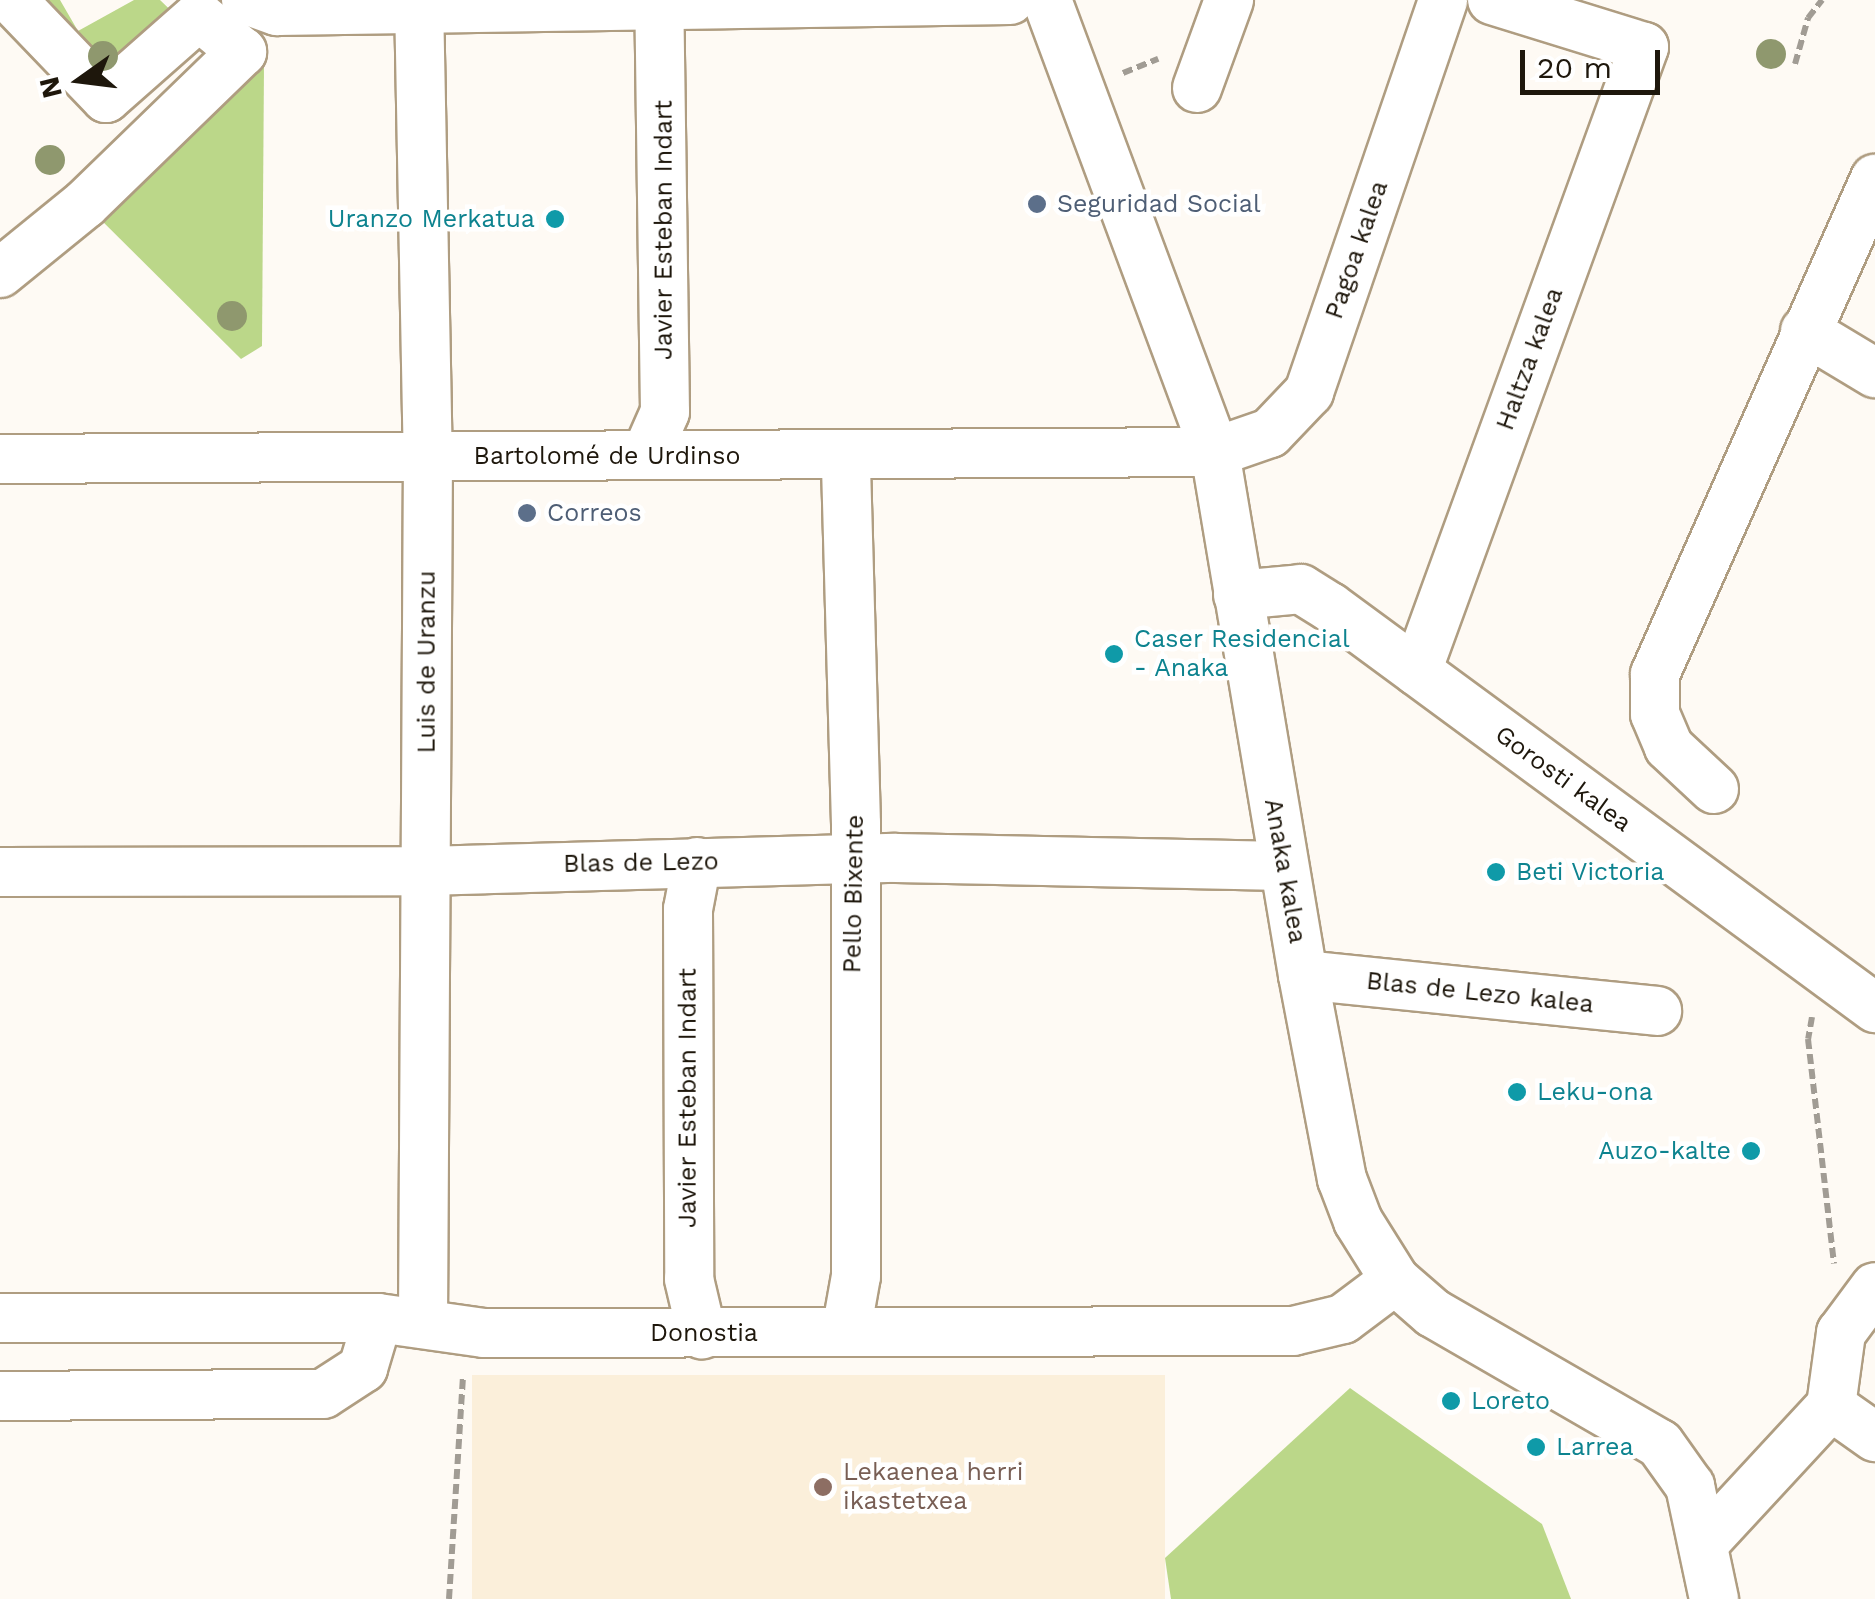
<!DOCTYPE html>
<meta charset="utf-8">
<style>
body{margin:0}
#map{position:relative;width:1875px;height:1599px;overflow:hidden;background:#fefaf4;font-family:"Work Sans",sans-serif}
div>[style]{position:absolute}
.education>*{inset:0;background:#fbefda;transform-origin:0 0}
.green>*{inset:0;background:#bbd789}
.path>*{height:6px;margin-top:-3px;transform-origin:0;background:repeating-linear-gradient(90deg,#a19c94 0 10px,transparent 0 15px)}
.roads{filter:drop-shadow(2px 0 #af9d81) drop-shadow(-2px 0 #af9d81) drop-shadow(0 2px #af9d81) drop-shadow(0 -2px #af9d81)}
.minor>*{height:48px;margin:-24px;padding:0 24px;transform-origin:24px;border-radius:24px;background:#fff}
.trees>*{width:30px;height:30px;margin:-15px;border-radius:50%;background:#8f986e}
.dots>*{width:28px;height:28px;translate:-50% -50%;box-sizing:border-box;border:5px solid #fff;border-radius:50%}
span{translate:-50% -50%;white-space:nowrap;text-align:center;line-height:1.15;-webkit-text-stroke:9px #fff;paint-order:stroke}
.service-label{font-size:25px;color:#4e5e75}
.left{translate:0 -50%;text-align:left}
.culture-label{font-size:25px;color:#0d838f}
.right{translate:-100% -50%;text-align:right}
.street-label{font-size:25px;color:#1e170c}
.education-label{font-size:25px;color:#785e54}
.north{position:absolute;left:30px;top:30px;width:100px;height:100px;-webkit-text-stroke:8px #fff;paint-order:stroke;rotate:256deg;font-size:28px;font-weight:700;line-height:40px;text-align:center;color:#1e170c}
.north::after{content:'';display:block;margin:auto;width:35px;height:45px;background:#1e170c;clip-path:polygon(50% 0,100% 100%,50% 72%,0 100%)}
.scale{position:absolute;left:1520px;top:50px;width:140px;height:45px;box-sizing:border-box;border:5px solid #1e170c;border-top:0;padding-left:12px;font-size:30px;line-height:35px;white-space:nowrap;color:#1e170c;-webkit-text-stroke:8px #fff;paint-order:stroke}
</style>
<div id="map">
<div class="education">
<div style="left:472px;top:1375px;width:693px;height:224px"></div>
</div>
<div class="green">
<div style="clip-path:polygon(12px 0,60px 0,78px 31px,134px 0,160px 0,188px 27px,106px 98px)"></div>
<div style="clip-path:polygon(242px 52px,264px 65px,262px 346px,241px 359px,85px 204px)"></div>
<div style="clip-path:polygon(1350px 1388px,1542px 1524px,1571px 1599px,1171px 1599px,1165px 1558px)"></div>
</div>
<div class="path">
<div style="left:1795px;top:64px;width:48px;rotate:-74.2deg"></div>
<div style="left:1808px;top:18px;width:23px;rotate:-52deg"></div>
<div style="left:1123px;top:73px;width:38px;rotate:-22deg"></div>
<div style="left:1812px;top:1017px;width:22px;rotate:100deg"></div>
<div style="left:1808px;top:1039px;width:226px;rotate:83.4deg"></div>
<div style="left:449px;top:1599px;width:224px;rotate:-86.4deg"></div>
</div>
<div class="roads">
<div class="minor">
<div style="left:246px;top:0;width:33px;rotate:20deg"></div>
<div style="left:277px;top:11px;width:733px;rotate:-0.86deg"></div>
<div style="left:419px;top:0;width:455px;rotate:88.9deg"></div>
<div style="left:428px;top:455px;width:869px;rotate:90.33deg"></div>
<div style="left:1047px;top:0;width:482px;rotate:69.6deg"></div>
<div style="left:1215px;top:452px;width:530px;rotate:80.45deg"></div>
<div style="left:1303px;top:975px;width:208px;rotate:79.2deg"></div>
<div style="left:1342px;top:1179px;width:45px;rotate:69.1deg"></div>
<div style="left:1358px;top:1221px;width:70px;rotate:57.9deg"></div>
<div style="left:1395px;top:1280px;width:50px;rotate:41deg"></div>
<div style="left:1433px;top:1313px;width:262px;rotate:30deg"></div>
<div style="left:1660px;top:1444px;width:52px;rotate:54.5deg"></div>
<div style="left:1690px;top:1486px;width:116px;rotate:78deg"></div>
<div style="left:1197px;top:88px;width:94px;rotate:-70deg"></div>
<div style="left:0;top:273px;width:109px;rotate:-39.1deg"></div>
<div style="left:85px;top:204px;width:219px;rotate:-44.1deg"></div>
<div style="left:242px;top:52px;width:56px;rotate:-140.1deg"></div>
<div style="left:199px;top:16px;width:124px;rotate:138.6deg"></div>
<div style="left:106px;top:98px;width:136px;rotate:-133.8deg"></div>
<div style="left:1805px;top:331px;width:82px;rotate:31deg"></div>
<div style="left:646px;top:455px;width:47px;rotate:-66.2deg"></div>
<div style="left:665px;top:412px;width:412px;rotate:-90.8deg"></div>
<div style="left:0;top:459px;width:1215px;rotate:-0.33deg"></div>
<div style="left:1215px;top:452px;width:58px;rotate:-19.1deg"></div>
<div style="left:1270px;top:433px;width:57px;rotate:-46.4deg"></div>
<div style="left:1309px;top:392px;width:414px;rotate:-71.1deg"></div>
<div style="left:1238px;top:595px;width:63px;rotate:-5.4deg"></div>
<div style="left:1301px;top:589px;width:34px;rotate:32deg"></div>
<div style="left:1330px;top:607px;width:677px;rotate:36.34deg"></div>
<div style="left:1417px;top:671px;width:664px;rotate:-70.01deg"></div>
<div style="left:1644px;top:47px;width:159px;rotate:-162.8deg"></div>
<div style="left:1714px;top:789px;width:62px;rotate:-137deg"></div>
<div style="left:1669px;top:747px;width:36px;rotate:-113deg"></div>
<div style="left:1655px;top:714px;width:40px;rotate:-90deg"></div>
<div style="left:1655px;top:674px;width:542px;rotate:-66.04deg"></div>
<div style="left:697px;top:862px;width:48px;rotate:100.8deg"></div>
<div style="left:688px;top:909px;width:370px;rotate:89.8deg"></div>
<div style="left:689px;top:1279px;width:57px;rotate:76.7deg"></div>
<div style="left:0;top:872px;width:425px;rotate:-0.1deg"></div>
<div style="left:425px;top:871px;width:471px;rotate:-1.6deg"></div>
<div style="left:896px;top:858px;width:387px;rotate:1.2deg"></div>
<div style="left:1303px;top:975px;width:356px;rotate:5.8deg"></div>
<div style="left:0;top:1318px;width:378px"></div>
<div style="left:378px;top:1318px;width:107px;rotate:8.1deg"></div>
<div style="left:484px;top:1333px;width:809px;rotate:-0.14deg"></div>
<div style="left:1293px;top:1331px;width:51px;rotate:-13.5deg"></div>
<div style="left:1343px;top:1319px;width:65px;rotate:-36.9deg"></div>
<div style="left:846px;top:1332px;width:57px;rotate:-79.9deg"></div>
<div style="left:856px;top:1276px;width:452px;rotate:-90deg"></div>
<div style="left:856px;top:824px;width:369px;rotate:-91.6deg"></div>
<div style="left:0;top:1396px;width:323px;rotate:-0.4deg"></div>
<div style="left:323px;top:1394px;width:48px;rotate:-33deg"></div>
<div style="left:363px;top:1368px;width:52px;rotate:-73.3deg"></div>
<div style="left:1831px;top:1406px;width:74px;rotate:-82.2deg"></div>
<div style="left:1841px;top:1333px;width:57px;rotate:-53.5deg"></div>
<div style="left:1703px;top:1544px;width:188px;rotate:-47.2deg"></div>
<div style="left:1831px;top:1406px;width:54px;rotate:35.2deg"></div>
</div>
</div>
<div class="trees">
<div style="left:1771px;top:54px"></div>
<div style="left:103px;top:56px"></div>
<div style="left:50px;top:160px"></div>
<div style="left:232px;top:316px"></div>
</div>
<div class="dots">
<div style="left:1037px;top:204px;background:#5c6f8a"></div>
<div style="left:555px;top:219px;background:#0f9aa8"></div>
<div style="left:527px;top:513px;background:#5c6f8a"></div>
<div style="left:1114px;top:654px;background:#0f9aa8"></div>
<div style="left:1496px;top:872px;background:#0f9aa8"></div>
<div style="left:1517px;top:1092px;background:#0f9aa8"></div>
<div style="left:1751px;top:1151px;background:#0f9aa8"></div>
<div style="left:1451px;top:1401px;background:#0f9aa8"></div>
<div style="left:1536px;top:1447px;background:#0f9aa8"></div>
<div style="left:823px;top:1487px;background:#8d6e63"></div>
</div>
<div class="service-label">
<span class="left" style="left:1057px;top:204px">Seguridad Social</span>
<span class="left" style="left:547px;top:513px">Correos</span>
</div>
<div class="culture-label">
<span class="right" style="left:535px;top:219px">Uranzo Merkatua</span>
<span class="left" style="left:1134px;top:654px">Caser Residencial<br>- Anaka</span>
<span class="left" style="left:1516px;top:872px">Beti Victoria</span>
<span class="left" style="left:1537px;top:1092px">Leku-ona</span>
<span class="right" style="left:1731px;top:1151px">Auzo-kalte</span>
<span class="left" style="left:1471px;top:1401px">Loreto</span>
<span class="left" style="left:1556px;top:1447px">Larrea</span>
</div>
<div class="street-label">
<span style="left:664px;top:230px;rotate:-90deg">Javier Esteban Indart</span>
<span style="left:1357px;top:250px;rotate:-71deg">Pagoa kalea</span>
<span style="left:1530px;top:359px;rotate:-70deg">Haltza kalea</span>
<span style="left:607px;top:456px">Bartolomé de Urdinso</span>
<span style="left:427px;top:662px;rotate:-90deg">Luis de Uranzu</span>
<span style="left:1563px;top:779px;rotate:36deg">Gorosti kalea</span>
<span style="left:641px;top:863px;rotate:-1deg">Blas de Lezo</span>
<span style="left:1285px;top:871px;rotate:80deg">Anaka kalea</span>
<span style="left:854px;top:894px;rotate:-89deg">Pello Bixente</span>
<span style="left:1480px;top:993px;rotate:6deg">Blas de Lezo kalea</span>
<span style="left:688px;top:1098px;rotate:-90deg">Javier Esteban Indart</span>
<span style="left:704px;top:1333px">Donostia</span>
</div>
<div class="education-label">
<span class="left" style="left:843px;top:1487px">Lekaenea herri<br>ikastetxea</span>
</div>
<div class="north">N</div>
<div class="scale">20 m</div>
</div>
